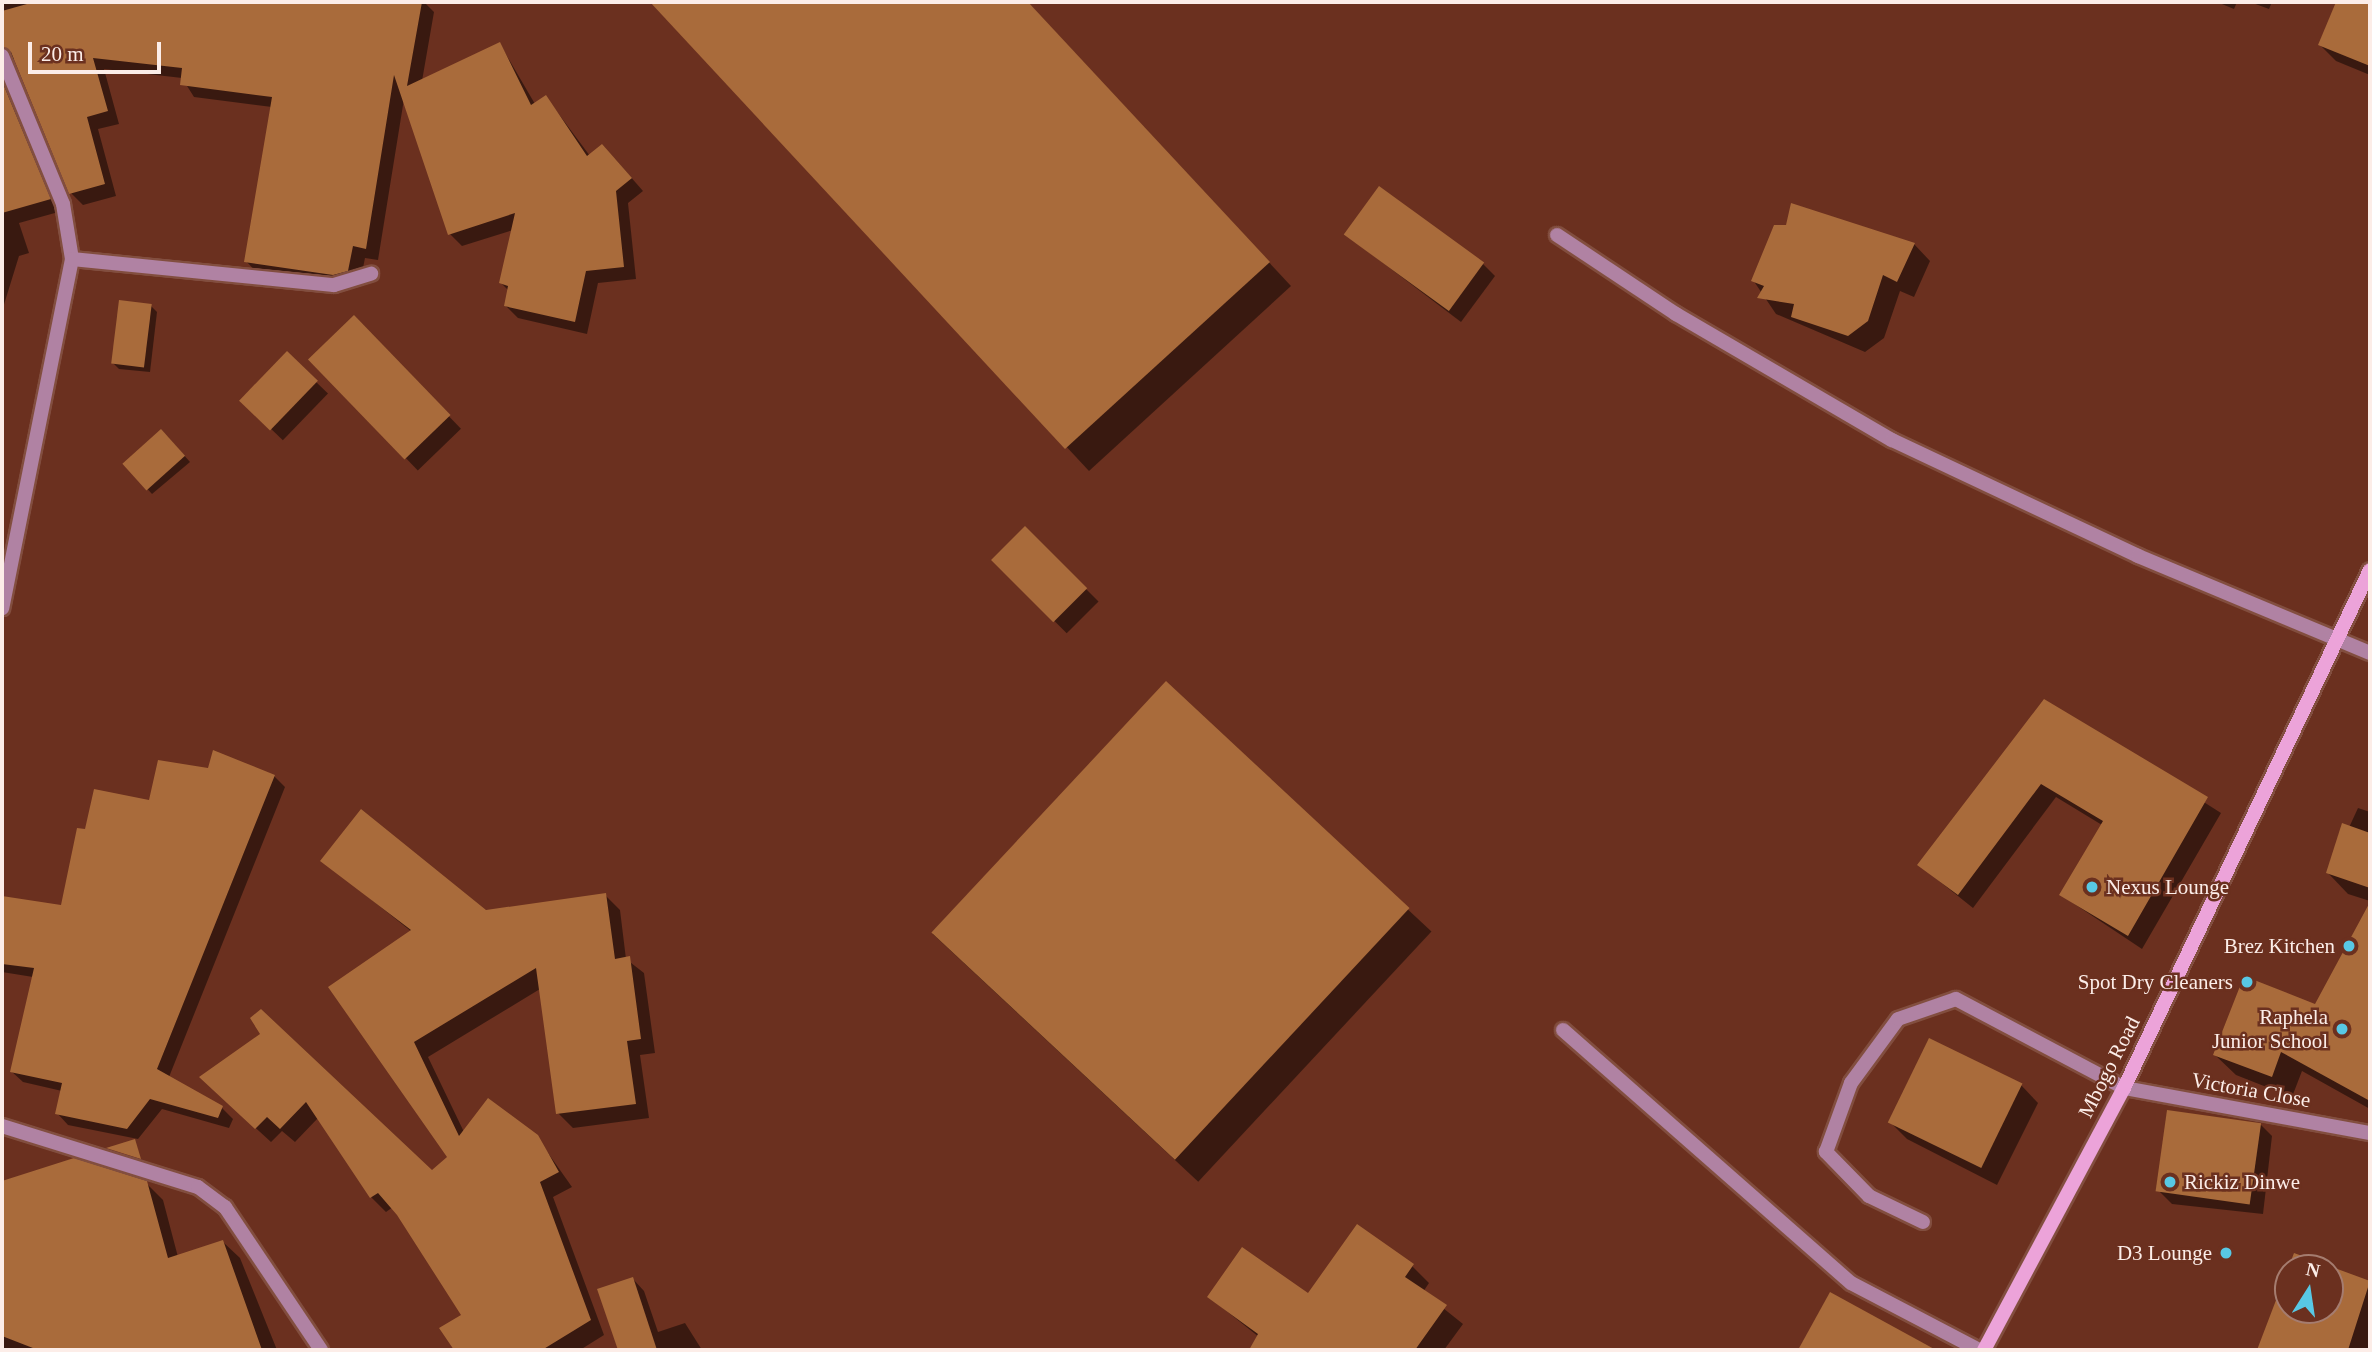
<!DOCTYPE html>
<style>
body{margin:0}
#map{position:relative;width:2372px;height:1352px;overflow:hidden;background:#6b301f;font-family:Georgia,serif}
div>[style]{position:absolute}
.shadow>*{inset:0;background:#0007;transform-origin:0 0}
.building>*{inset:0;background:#a96b3b;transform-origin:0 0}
.roads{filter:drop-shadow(2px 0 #824e3f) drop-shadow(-2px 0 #824e3f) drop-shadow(0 2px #824e3f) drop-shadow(0 -2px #824e3f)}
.service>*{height:14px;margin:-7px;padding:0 7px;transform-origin:7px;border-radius:7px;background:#b082a3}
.minor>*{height:14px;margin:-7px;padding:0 7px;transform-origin:7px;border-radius:7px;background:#b082a3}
.secondary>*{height:14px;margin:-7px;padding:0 7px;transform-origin:7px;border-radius:7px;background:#eca3d9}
.dots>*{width:19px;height:19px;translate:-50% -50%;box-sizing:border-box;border:4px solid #6b301f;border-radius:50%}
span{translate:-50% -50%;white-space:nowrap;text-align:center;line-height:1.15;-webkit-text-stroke:5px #6b301f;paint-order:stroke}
.poi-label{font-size:21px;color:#fcede8}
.left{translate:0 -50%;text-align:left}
.right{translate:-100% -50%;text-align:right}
.street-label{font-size:21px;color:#fcede8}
.frame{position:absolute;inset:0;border:4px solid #fcede8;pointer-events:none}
.north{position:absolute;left:2274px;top:1254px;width:70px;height:70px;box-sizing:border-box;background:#6b301f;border:2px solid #a57c6f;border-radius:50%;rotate:12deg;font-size:19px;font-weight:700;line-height:28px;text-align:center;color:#fcede8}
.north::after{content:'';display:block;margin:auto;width:24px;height:32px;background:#58c8e4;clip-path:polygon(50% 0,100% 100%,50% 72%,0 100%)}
.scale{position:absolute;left:28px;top:42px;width:133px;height:32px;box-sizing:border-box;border:4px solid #fcede8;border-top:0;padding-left:9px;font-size:21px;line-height:24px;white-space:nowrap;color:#fcede8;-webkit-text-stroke:5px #6b301f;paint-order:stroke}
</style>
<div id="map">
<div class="shadow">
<div style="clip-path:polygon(2px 2px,281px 2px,352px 10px,353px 2px,424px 2px,434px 12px,422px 81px,500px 44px,535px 104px,546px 97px,590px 156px,615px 159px,643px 191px,628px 203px,636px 279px,598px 283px,587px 334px,518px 318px,506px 306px,509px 291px,501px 283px,513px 230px,462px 246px,450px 234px,404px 99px,378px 260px,365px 258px,360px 283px,258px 274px,246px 261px,272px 107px,194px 97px,182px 78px,104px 69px,119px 124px,98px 129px,116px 196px,83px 205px,71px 193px,15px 58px,5px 73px,62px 211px,19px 223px,29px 253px,19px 256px,2px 311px)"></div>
<div style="clip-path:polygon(653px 2px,1027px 2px,1291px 286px,1089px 471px)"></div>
<div style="clip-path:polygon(2217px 2px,2237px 2px,2234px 9px)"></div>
<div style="clip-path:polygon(2250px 2px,2272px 2px,2269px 9px)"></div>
<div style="clip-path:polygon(2338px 2px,2370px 2px,2370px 75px,2336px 61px,2320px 45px)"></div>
<div style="clip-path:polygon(1345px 234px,1483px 264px,1495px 276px,1461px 322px)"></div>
<div style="clip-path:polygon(1914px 244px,1930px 261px,1914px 297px,1900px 291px,1884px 338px,1865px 352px,1776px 314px,1753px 280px)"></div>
<div style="clip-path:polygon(151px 306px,157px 312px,150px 372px,119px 369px,113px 363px)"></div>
<div style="left:354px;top:318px;width:154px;height:60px;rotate:46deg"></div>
<div style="left:287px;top:354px;width:57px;height:65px;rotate:44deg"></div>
<div style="clip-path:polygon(167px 436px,190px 462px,152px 494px,124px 463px)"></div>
<div style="left:1025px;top:528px;width:104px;height:45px;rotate:45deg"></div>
<div style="left:1166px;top:684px;width:363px;height:342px;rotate:43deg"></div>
<div style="clip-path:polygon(2045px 701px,2221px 813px,2142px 949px,2061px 895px,2102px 825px,2056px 797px,1973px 908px,1919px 865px)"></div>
<div style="clip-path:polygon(274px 776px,285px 787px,169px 1077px,222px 1108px,233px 1119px,229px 1128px,162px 1109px,138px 1139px,68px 1125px,57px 1113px,62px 1091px,23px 1082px,11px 1071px,33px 977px,2px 972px,2px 898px,62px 906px,87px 832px,151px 802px)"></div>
<div style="clip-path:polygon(2358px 808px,2370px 812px,2370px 901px,2348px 894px,2328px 873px)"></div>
<div style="clip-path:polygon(323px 861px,485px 912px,605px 895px,620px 910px,626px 959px,644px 973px,655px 1053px,640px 1055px,649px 1118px,573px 1128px,558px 1113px,540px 989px,428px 1057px,464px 1132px,536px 1136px,572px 1187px,553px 1197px,604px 1335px,580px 1350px,456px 1350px,442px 1329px,463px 1315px,393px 1207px,386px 1212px,371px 1197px,318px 1118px,295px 1142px,282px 1131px,271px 1142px,215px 1091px,263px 1034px,432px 1173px,450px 1157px,330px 988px,412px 932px)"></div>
<div style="clip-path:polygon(2370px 906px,2370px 1109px,2302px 1071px,2292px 1097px,2236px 1075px,2215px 1055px,2316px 1006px)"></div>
<div style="clip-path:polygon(2021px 1085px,2038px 1103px,1997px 1185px,1907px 1139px,1889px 1121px)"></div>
<div style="clip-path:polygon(2260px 1124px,2272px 1136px,2263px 1214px,2172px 1204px,2160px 1192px)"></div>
<div style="clip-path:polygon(74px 1160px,146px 1183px,163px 1200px,178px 1257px,223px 1242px,240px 1258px,277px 1350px,2px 1350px,2px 1280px,7px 1282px,2px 1183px)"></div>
<div style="clip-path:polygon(1412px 1266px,1429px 1283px,1423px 1292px,1463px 1324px,1444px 1350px,1251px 1350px,1259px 1337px,1209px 1297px,1308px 1296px)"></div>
<div style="clip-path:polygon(2330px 1268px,2370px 1283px,2370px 1350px,2259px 1350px,2288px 1273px,2288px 1310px,2330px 1310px)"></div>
<div style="clip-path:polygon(633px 1279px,644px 1291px,658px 1332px,685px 1323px,702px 1350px,619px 1350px,599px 1290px)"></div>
<div style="clip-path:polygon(1830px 1295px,1911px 1344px,1907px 1350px,1800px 1350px)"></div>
</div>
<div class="building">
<div style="clip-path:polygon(34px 2px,422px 2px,407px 86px,500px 42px,531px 105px,546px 95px,587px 156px,602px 144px,632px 178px,616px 191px,624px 267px,586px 271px,575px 322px,504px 306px,508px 286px,499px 283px,515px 213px,448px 235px,394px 75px,366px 249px,353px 246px,348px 271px,333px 275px,244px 262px,272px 97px,180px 85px,182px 68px,93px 58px,108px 111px,87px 117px,105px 184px,69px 194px,11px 52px,2px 47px,2px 11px)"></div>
<div style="clip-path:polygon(650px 2px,1028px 2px,1270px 262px,1065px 449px)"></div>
<div style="clip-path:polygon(2336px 2px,2370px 2px,2370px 66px,2318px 45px)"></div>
<div style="clip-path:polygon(2px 81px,51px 199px,2px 213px)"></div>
<div style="left:1379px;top:186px;width:130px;height:60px;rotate:36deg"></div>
<div style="clip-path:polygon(1791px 203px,1915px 243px,1897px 282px,1883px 275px,1868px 321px,1848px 336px,1791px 317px,1794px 304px,1757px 298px,1764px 286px,1751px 281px,1774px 225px,1786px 225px)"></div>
<div style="left:119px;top:300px;width:33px;height:64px;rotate:7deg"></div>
<div style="left:354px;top:315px;width:139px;height:64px;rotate:46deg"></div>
<div style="left:287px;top:351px;width:43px;height:69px;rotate:44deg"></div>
<div style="left:161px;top:429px;width:36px;height:52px;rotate:48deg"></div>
<div style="left:1025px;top:526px;width:88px;height:48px;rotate:45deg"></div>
<div style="left:1166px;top:681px;width:333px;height:344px;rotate:43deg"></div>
<div style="clip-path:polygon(2044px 699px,2208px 797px,2128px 936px,2059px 895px,2103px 821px,2041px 784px,1958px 895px,1917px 865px)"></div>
<div style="clip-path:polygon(213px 750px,275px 775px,157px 1069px,223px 1106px,218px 1118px,150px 1099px,127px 1129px,55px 1114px,62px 1083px,10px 1072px,34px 968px,2px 964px,2px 896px,61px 905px,77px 828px,85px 829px,94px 789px,149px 800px,158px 760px,208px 768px)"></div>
<div style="clip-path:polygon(361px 809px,486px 910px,606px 893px,615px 959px,630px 956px,641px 1039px,627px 1041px,636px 1104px,556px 1114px,536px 968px,414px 1042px,459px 1136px,488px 1098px,538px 1135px,559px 1172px,540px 1182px,591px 1320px,542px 1350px,454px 1350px,439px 1328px,461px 1315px,397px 1215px,378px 1193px,370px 1198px,306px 1102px,280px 1129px,267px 1117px,255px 1129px,199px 1077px,260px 1034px,250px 1018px,261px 1009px,432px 1170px,447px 1157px,328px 987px,411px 930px,320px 861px)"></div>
<div style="clip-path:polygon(2342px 823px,2370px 833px,2370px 888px,2326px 873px)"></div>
<div style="clip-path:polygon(2370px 902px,2370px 1101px,2281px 1052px,2272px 1077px,2213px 1055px,2244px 976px,2315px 1004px)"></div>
<div style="left:1929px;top:1038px;width:104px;height:94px;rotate:26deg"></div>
<div style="left:2167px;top:1110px;width:95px;height:82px;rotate:8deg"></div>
<div style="clip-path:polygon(135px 1139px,141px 1159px,106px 1148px)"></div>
<div style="clip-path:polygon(74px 1158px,147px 1181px,168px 1258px,223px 1240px,262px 1350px,38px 1350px,2px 1336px,2px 1181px)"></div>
<div style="clip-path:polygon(1357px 1224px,1414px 1264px,1405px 1277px,1447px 1305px,1415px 1350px,1249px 1350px,1258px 1334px,1207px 1297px,1242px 1247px,1308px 1293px)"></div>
<div style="clip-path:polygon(evenodd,2294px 1253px,2370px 1281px,2348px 1350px,2257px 1350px,2294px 1253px,2288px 1268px,2330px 1268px,2330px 1310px,2288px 1310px,2288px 1268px)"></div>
<div style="clip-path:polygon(633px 1277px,657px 1350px,618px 1350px,597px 1289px)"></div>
<div style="clip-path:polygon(1830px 1292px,1936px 1350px,1798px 1350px)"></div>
</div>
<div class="roads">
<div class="service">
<div style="left:1563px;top:1030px;width:383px;rotate:41.3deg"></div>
<div style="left:1851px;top:1283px;width:144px;rotate:27.6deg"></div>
<div style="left:1923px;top:1222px;width:60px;rotate:-154.3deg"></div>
<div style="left:1869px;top:1196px;width:62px;rotate:-134.3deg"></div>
<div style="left:1826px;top:1152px;width:73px;rotate:-70.1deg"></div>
<div style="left:1851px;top:1083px;width:79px;rotate:-53.7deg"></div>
<div style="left:1898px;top:1019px;width:61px;rotate:-19deg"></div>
<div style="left:1956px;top:999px;width:190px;rotate:27.9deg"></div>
</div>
<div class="minor">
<div style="left:2px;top:56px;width:160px;rotate:67.6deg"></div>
<div style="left:63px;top:204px;width:56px;rotate:80.7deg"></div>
<div style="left:72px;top:259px;width:356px;rotate:101.3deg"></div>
<div style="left:1557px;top:235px;width:143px;rotate:33.6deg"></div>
<div style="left:1676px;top:314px;width:250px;rotate:30.3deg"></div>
<div style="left:1892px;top:440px;width:272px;rotate:25.2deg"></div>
<div style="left:2138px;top:556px;width:251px;rotate:22.7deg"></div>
<div style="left:72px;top:259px;width:263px;rotate:5.7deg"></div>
<div style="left:334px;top:285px;width:39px;rotate:-17deg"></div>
<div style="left:2124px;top:1088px;width:250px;rotate:10.4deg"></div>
<div style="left:2px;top:1126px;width:205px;rotate:17.3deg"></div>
<div style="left:198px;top:1187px;width:34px;rotate:37deg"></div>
<div style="left:225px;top:1207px;width:172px;rotate:56.1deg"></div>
</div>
<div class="secondary">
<div style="left:1984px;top:1350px;width:297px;rotate:-61.9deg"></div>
<div style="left:2124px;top:1088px;width:573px;rotate:-64.6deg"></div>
</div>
</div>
<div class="dots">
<div style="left:2092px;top:887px;background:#58c8e4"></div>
<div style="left:2349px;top:946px;background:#58c8e4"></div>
<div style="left:2247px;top:982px;background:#58c8e4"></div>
<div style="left:2342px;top:1029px;background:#58c8e4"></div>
<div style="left:2170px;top:1182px;background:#58c8e4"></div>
<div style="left:2226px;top:1253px;background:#58c8e4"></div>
</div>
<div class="poi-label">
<span class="left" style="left:2106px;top:887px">Nexus Lounge</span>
<span class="right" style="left:2335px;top:946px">Brez Kitchen</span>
<span class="right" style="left:2233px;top:982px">Spot Dry Cleaners</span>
<span class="right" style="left:2328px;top:1029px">Raphela<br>Junior School</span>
<span class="left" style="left:2184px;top:1182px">Rickiz Dinwe</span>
<span class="right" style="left:2212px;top:1253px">D3 Lounge</span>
</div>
<div class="street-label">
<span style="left:2109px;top:1067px;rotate:-63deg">Mbogo Road</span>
<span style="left:2251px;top:1090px;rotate:10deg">Victoria Close</span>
</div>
<div class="frame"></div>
<div class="north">N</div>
<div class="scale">20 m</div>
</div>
